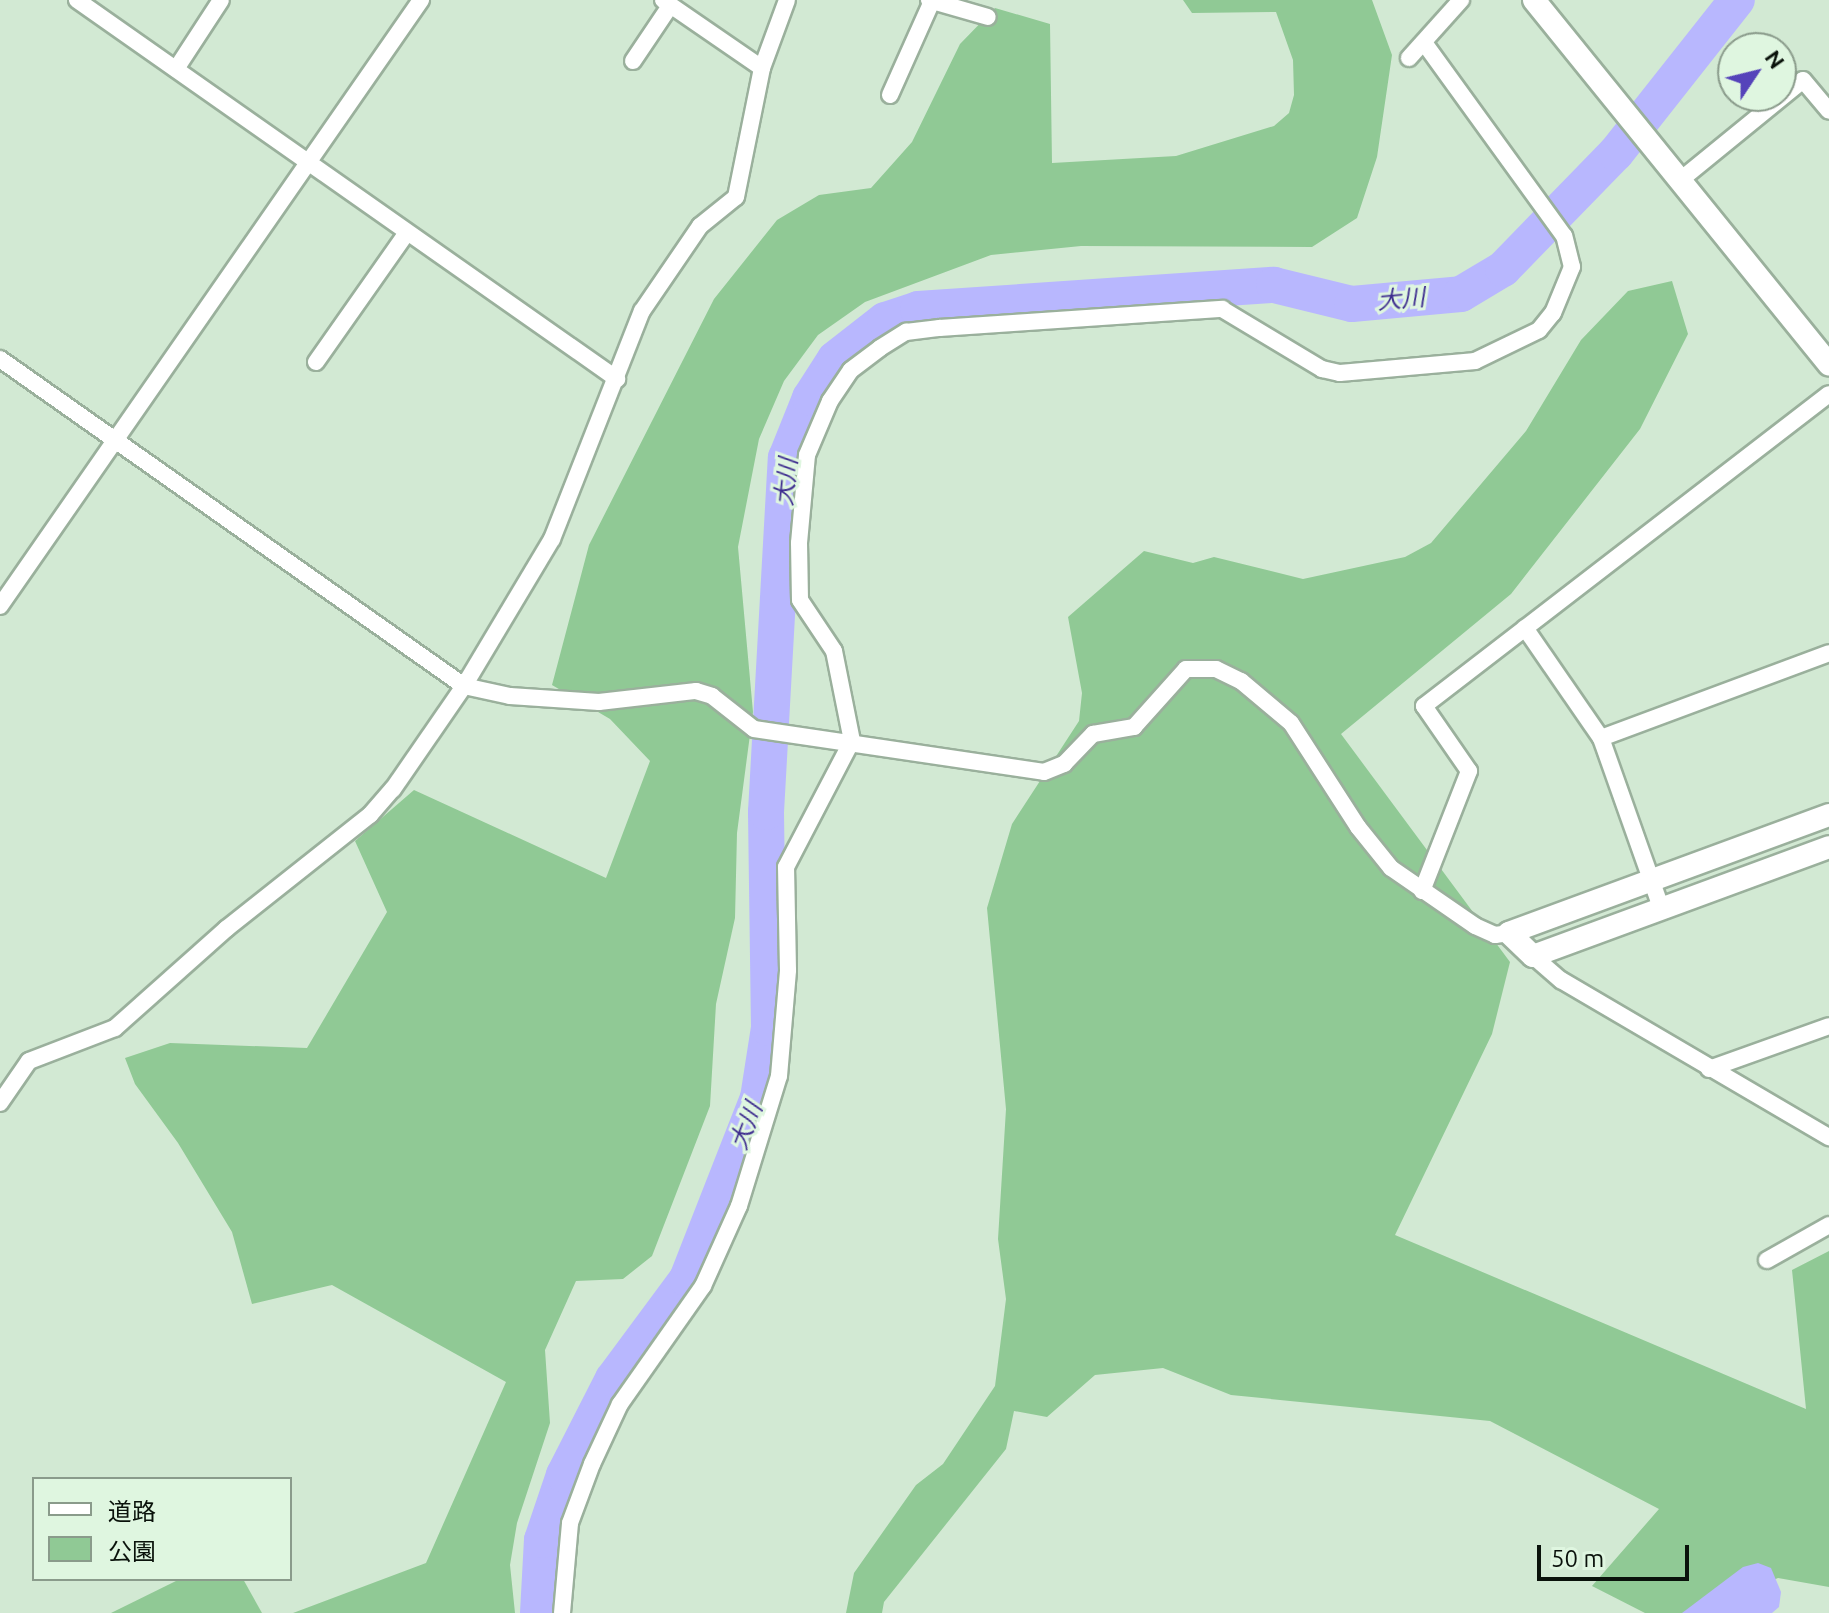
<!DOCTYPE html>
<meta charset="utf-8">
<style>
body{margin:0}
#map{position:relative;width:1829px;height:1613px;overflow:hidden;background:#d2e9d3;font-family:Ubuntu,"Noto Sans JP",sans-serif}
div>[style]{position:absolute}
.green>*{inset:0;background:#90c995}
.water>*{inset:0;background:#b8b7fe}
.river>*{height:36px;margin:-18px;padding:0 18px;transform-origin:18px;border-radius:18px;background:#b8b7fe}
.roads{filter:drop-shadow(2px 0 #9ab09c) drop-shadow(-2px 0 #9ab09c) drop-shadow(0 2px #9ab09c) drop-shadow(0 -2px #9ab09c)}
.street>*{height:16px;margin:-8px;padding:0 8px;transform-origin:8px;border-radius:8px;background:#fff}
.secondary>*{height:22px;margin:-11px;padding:0 11px;transform-origin:11px;border-radius:11px;background:#fff}
span{translate:-50% -50%;white-space:nowrap;text-align:center;line-height:1.15;-webkit-text-stroke:6px #dff6e0;paint-order:stroke}
.water-label{font-size:24px;color:#3e2d8f;font-style:italic}
.legend{position:absolute;left:32px;top:1477px;width:260px;height:104px;box-sizing:border-box;background:#dff6e0;border:2px solid #8a9b8b;margin:0;padding:10px 14px;list-style:none;font-size:24px;color:#0a120b}
.legend li{display:flex;align-items:center;gap:16px;height:40px}
.legend b{width:40px;border:2px solid #8a9b8b}
.north{position:absolute;left:1717px;top:32px;width:80px;height:80px;box-sizing:border-box;background:#dff6e0;border:2px solid #8a9b8b;border-radius:50%;rotate:55deg;font-size:22px;font-weight:700;line-height:32px;text-align:center;color:#0a120b}
.north::after{content:'';display:block;margin:auto;width:28px;height:36px;background:#5543ba;clip-path:polygon(50% 0,100% 100%,50% 72%,0 100%)}
.scale{position:absolute;left:1537px;top:1545px;width:152px;height:36px;box-sizing:border-box;border:4px solid #0a120b;border-top:0;padding-left:10px;font-size:24px;line-height:28px;white-space:nowrap;color:#0a120b;-webkit-text-stroke:6px #dff6e0;paint-order:stroke}
</style>
<div id="map">
<div class="green">
<div style="clip-path:polygon(1183px 0,1372px 0,1392px 55px,1377px 157px,1357px 218px,1312px 247px,1081px 246px,991px 255px,865px 302px,818px 335px,784px 381px,759px 439px,738px 547px,753px 712px,737px 833px,735px 918px,716px 1004px,710px 1106px,652px 1256px,623px 1279px,576px 1281px,545px 1350px,550px 1423px,517px 1523px,510px 1565px,515px 1613px,293px 1613px,426px 1563px,506px 1382px,332px 1285px,252px 1304px,232px 1232px,178px 1143px,135px 1084px,125px 1058px,170px 1043px,307px 1048px,387px 912px,355px 841px,414px 790px,606px 878px,650px 761px,610px 719px,552px 685px,589px 545px,714px 299px,777px 220px,819px 195px,871px 188px,912px 142px,960px 44px,995px 8px,1050px 24px,1052px 163px,1176px 156px,1274px 126px,1289px 113px,1294px 95px,1293px 60px,1276px 12px,1192px 13px)"></div>
<div style="clip-path:polygon(1672px 281px,1688px 334px,1640px 429px,1511px 594px,1341px 734px,1510px 962px,1492px 1034px,1395px 1235px,1806px 1409px,1792px 1270px,1829px 1251px,1829px 1587px,1778px 1578px,1700px 1613px,1645px 1613px,1592px 1586px,1659px 1509px,1490px 1421px,1231px 1395px,1163px 1368px,1095px 1375px,1047px 1417px,1014px 1411px,1006px 1449px,884px 1602px,882px 1613px,846px 1613px,854px 1573px,916px 1485px,943px 1464px,995px 1386px,1006px 1299px,998px 1239px,1006px 1109px,987px 908px,1012px 824px,1079px 721px,1082px 693px,1068px 617px,1144px 551px,1193px 563px,1214px 557px,1303px 579px,1405px 557px,1431px 543px,1526px 431px,1581px 340px,1628px 291px)"></div>
<div style="clip-path:polygon(180px 1579px,243px 1579px,262px 1613px,111px 1613px)"></div>
</div>
<div class="water">
<div style="clip-path:polygon(1758px 1563px,1771px 1568px,1781px 1592px,1779px 1607px,1772px 1613px,1682px 1613px,1743px 1567px)"></div>
</div>
<div class="river">
<div style="left:538px;top:1613px;width:73px;rotate:-86.9deg"></div>
<div style="left:542px;top:1540px;width:69px;rotate:-71.3deg"></div>
<div style="left:564px;top:1475px;width:108px;rotate:-63deg"></div>
<div style="left:613px;top:1379px;width:124px;rotate:-53.5deg"></div>
<div style="left:687px;top:1279px;width:194px;rotate:-68.6deg"></div>
<div style="left:758px;top:1098px;width:71px;rotate:-81.1deg"></div>
<div style="left:769px;top:1028px;width:216px;rotate:-90.8deg"></div>
<div style="left:766px;top:812px;width:355px;rotate:-86.8deg"></div>
<div style="left:786px;top:458px;width:65px;rotate:-68.2deg"></div>
<div style="left:810px;top:398px;width:46px;rotate:-57.3deg"></div>
<div style="left:835px;top:359px;width:63px;rotate:-38deg"></div>
<div style="left:885px;top:320px;width:35px;rotate:-18deg"></div>
<div style="left:918px;top:309px;width:357px;rotate:-3.9deg"></div>
<div style="left:1274px;top:285px;width:80px;rotate:13.7deg"></div>
<div style="left:1352px;top:304px;width:109px;rotate:-5.2deg"></div>
<div style="left:1461px;top:294px;width:49px;rotate:-30.8deg"></div>
<div style="left:1503px;top:269px;width:162px;rotate:-45.8deg"></div>
<div style="left:1616px;top:153px;width:195px;rotate:-51.7deg"></div>
</div>
<div class="roads">
<div class="street">
<div style="left:77px;top:0;width:660px;rotate:35.06deg"></div>
<div style="left:663px;top:0;width:120px;rotate:34.5deg"></div>
<div style="left:929px;top:0;width:61px;rotate:16.1deg"></div>
<div style="left:1409px;top:58px;width:78px;rotate:-48.1deg"></div>
<div style="left:633px;top:61px;width:66px;rotate:-56.1deg"></div>
<div style="left:176px;top:69px;width:82px;rotate:-56.9deg"></div>
<div style="left:890px;top:95px;width:103px;rotate:-65.9deg"></div>
<div style="left:1678px;top:182px;width:161px;rotate:-39.2deg"></div>
<div style="left:1803px;top:80px;width:40px;rotate:50deg"></div>
<div style="left:0;top:359px;width:568px;rotate:35.17deg"></div>
<div style="left:464px;top:686px;width:47px;rotate:12.3deg"></div>
<div style="left:510px;top:696px;width:89px;rotate:3.9deg"></div>
<div style="left:599px;top:702px;width:98px;rotate:-6.5deg"></div>
<div style="left:696px;top:691px;width:17px;rotate:17deg"></div>
<div style="left:712px;top:696px;width:53px;rotate:38.2deg"></div>
<div style="left:754px;top:729px;width:293px;rotate:8.4deg"></div>
<div style="left:1044px;top:772px;width:22px;rotate:-22deg"></div>
<div style="left:1064px;top:764px;width:42px;rotate:-46deg"></div>
<div style="left:1093px;top:734px;width:42px;rotate:-9.7deg"></div>
<div style="left:1134px;top:727px;width:78px;rotate:-48.1deg"></div>
<div style="left:1186px;top:669px;width:30px"></div>
<div style="left:1216px;top:669px;width:28px;rotate:26deg"></div>
<div style="left:1241px;top:681px;width:65px;rotate:40deg"></div>
<div style="left:1291px;top:723px;width:124px;rotate:57.2deg"></div>
<div style="left:1358px;top:827px;width:53px;rotate:51.2deg"></div>
<div style="left:1391px;top:868px;width:102px;rotate:34.6deg"></div>
<div style="left:1475px;top:926px;width:22px;rotate:24deg"></div>
<div style="left:1495px;top:935px;width:14px;rotate:-8deg"></div>
<div style="left:316px;top:362px;width:156px;rotate:-54.9deg"></div>
<div style="left:0;top:606px;width:738px;rotate:-55.21deg"></div>
<div style="left:1525px;top:628px;width:134px;rotate:55.4deg"></div>
<div style="left:1601px;top:738px;width:179px;rotate:70.5deg"></div>
<div style="left:1601px;top:738px;width:243px;rotate:-20.4deg"></div>
<div style="left:1422px;top:891px;width:129px;rotate:-68.6deg"></div>
<div style="left:1469px;top:771px;width:79px;rotate:-124.7deg"></div>
<div style="left:1424px;top:706px;width:511px;rotate:-37.61deg"></div>
<div style="left:1533px;top:956px;width:37px;rotate:41deg"></div>
<div style="left:1561px;top:980px;width:311px;rotate:30.4deg"></div>
<div style="left:1709px;top:1069px;width:127px;rotate:-19.7deg"></div>
<div style="left:0;top:1103px;width:51px;rotate:-55.4deg"></div>
<div style="left:29px;top:1061px;width:92px;rotate:-21deg"></div>
<div style="left:115px;top:1028px;width:149px;rotate:-41.7deg"></div>
<div style="left:226px;top:929px;width:184px;rotate:-38.4deg"></div>
<div style="left:370px;top:815px;width:35px;rotate:-49deg"></div>
<div style="left:393px;top:789px;width:125px;rotate:-55.4deg"></div>
<div style="left:464px;top:686px;width:171px;rotate:-59.1deg"></div>
<div style="left:552px;top:539px;width:245px;rotate:-68.5deg"></div>
<div style="left:642px;top:311px;width:103px;rotate:-55.7deg"></div>
<div style="left:700px;top:226px;width:46px;rotate:-38.9deg"></div>
<div style="left:736px;top:197px;width:132px;rotate:-78.6deg"></div>
<div style="left:762px;top:68px;width:72px;rotate:-69.8deg"></div>
<div style="left:1767px;top:1260px;width:71px;rotate:-29.4deg"></div>
<div style="left:562px;top:1613px;width:90px;rotate:-84.9deg"></div>
<div style="left:570px;top:1523px;width:63px;rotate:-69.6deg"></div>
<div style="left:592px;top:1464px;width:66px;rotate:-65deg"></div>
<div style="left:620px;top:1404px;width:144px;rotate:-54.9deg"></div>
<div style="left:703px;top:1286px;width:88px;rotate:-65.8deg"></div>
<div style="left:739px;top:1206px;width:136px;rotate:-72.9deg"></div>
<div style="left:779px;top:1076px;width:106px;rotate:-85.1deg"></div>
<div style="left:788px;top:970px;width:103px;rotate:-91.1deg"></div>
<div style="left:786px;top:867px;width:142px;rotate:-62.4deg"></div>
<div style="left:852px;top:741px;width:92px;rotate:-101.3deg"></div>
<div style="left:834px;top:651px;width:61px;rotate:-123.7deg"></div>
<div style="left:800px;top:600px;width:57px;rotate:-91deg"></div>
<div style="left:799px;top:543px;width:88px;rotate:-84.8deg"></div>
<div style="left:807px;top:455px;width:59px;rotate:-66.9deg"></div>
<div style="left:830px;top:401px;width:37px;rotate:-56deg"></div>
<div style="left:851px;top:370px;width:36px;rotate:-37deg"></div>
<div style="left:880px;top:348px;width:31px;rotate:-32deg"></div>
<div style="left:906px;top:332px;width:34px;rotate:-7deg"></div>
<div style="left:940px;top:328px;width:283px;rotate:-3.9deg"></div>
<div style="left:1222px;top:309px;width:117px;rotate:31deg"></div>
<div style="left:1322px;top:369px;width:18px;rotate:13deg"></div>
<div style="left:1340px;top:373px;width:136px;rotate:-5.1deg"></div>
<div style="left:1475px;top:361px;width:71px;rotate:-25.8deg"></div>
<div style="left:1539px;top:330px;width:22px;rotate:-51deg"></div>
<div style="left:1553px;top:313px;width:50px;rotate:-67.6deg"></div>
<div style="left:1572px;top:267px;width:32px;rotate:-104deg"></div>
<div style="left:1564px;top:236px;width:237px;rotate:-125.9deg"></div>
</div>
<div class="secondary">
<div style="left:1534px;top:0;width:469px;rotate:51deg"></div>
<div style="left:1829px;top:815px;width:341px;rotate:159.8deg"></div>
<div style="left:1509px;top:933px;width:33px;rotate:44deg"></div>
<div style="left:1533px;top:956px;width:315px;rotate:-20.2deg"></div>
</div>
</div>
<div class="water-label">
<span style="left:1401px;top:299px;rotate:-5deg">大川</span>
<span style="left:786px;top:482px;rotate:-84deg">大川</span>
<span style="left:746px;top:1126px;rotate:-69deg">大川</span>
</div>
<ul class="legend">
<li><b style="height:10px;background:#fff"></b>道路</li>
<li><b style="height:22px;background:#90c995"></b>公園</li>
</ul>
<div class="north">N</div>
<div class="scale">50 m</div>
</div>
